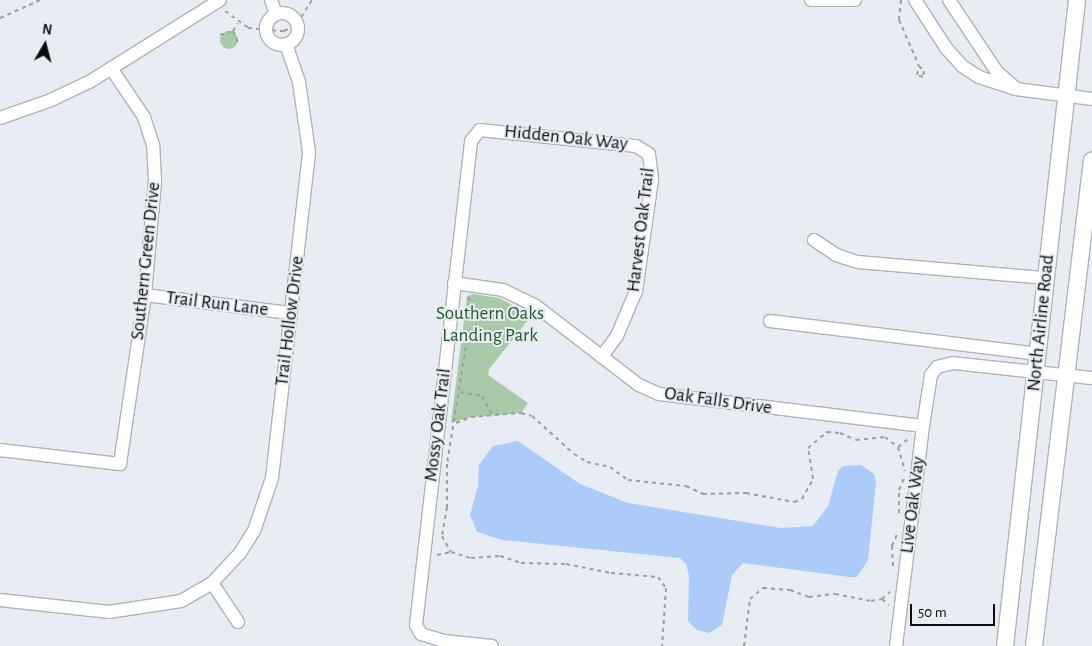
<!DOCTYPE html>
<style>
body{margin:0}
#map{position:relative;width:1092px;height:646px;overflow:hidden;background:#e8ecf3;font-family:"Alegreya Sans",sans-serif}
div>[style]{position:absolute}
.green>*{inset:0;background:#a8caa9}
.round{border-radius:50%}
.water>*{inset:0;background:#accbf8}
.path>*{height:2px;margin-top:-1px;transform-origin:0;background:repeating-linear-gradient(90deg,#9b9ea3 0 4px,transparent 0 8px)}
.roads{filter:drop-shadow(1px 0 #afb2b8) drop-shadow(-1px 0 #afb2b8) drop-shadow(0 1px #afb2b8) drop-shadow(0 -1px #afb2b8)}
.minor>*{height:12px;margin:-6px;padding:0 6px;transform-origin:6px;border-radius:6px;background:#fff}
.minor>.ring{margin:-6px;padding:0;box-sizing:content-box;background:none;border:12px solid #fff;border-radius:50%}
.major>*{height:16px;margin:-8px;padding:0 8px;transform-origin:8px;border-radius:8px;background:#fff}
span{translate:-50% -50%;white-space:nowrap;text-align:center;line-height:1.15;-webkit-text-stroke:4px #e8ecf3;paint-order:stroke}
.street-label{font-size:19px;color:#0c0e10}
.park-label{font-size:19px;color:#215b28}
.north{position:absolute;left:20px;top:20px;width:50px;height:50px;-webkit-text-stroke:4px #e8ecf3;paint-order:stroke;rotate:8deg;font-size:14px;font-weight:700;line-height:20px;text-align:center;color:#0c0e10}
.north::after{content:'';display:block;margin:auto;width:18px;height:22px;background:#0c0e10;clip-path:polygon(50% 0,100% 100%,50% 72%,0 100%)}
.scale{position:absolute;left:910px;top:604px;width:85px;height:22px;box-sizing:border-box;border:2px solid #0c0e10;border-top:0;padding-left:6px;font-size:15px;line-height:18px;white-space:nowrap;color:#0c0e10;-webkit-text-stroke:4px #e8ecf3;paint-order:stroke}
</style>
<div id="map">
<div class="green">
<div class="round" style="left:220px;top:31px;width:18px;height:18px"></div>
<div style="clip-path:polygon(473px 294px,499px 298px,532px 315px,489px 369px,488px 375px,528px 403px,521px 413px,471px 417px,451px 423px,467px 296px)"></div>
</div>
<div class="water">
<div style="clip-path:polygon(518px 441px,580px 484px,628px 503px,781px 528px,813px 526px,828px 506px,838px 471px,843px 466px,861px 465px,874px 474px,876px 482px,868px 560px,857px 577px,849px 577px,743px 563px,732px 575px,722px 625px,709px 633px,697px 630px,688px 621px,689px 576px,686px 564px,680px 558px,502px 540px,477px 532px,470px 515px,478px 486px,479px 465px,493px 446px)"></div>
</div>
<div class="path">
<div style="left:901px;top:0;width:20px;rotate:96deg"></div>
<div style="left:899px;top:20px;width:50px;rotate:66.5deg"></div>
<div style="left:919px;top:66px;width:7px;rotate:45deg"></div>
<div style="left:924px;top:71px;width:6px;rotate:99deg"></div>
<div style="left:923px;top:77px;width:6px;rotate:-162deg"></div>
<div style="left:917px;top:75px;width:9px;rotate:-77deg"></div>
<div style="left:225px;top:11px;width:29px;rotate:36deg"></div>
<div style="left:248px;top:28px;width:36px;rotate:5deg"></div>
<div style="left:284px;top:31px;width:15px;rotate:-28deg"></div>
<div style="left:297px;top:24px;width:28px;rotate:-58deg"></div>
<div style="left:0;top:18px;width:44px;rotate:-24.2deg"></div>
<div style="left:233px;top:31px;width:9px;rotate:-58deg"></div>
<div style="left:220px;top:35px;width:14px;rotate:-17deg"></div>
<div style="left:233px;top:31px;width:15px;rotate:67deg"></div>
<div style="left:468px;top:297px;width:32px;rotate:56deg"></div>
<div style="left:527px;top:316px;width:37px;rotate:-175deg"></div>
<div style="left:490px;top:313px;width:10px;rotate:156deg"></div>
<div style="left:481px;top:317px;width:26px;rotate:122deg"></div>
<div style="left:467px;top:339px;width:127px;rotate:99.1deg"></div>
<div style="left:447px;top:464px;width:43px;rotate:90deg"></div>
<div style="left:447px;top:507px;width:29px;rotate:100deg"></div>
<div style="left:442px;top:536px;width:18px;rotate:61deg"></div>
<div style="left:451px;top:552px;width:21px;rotate:17deg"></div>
<div style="left:471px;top:558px;width:29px;rotate:-4deg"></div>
<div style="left:500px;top:556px;width:22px;rotate:18deg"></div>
<div style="left:521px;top:563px;width:45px;rotate:1.3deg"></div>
<div style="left:566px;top:564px;width:46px;rotate:11.3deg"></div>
<div style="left:611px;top:573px;width:47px;rotate:4.9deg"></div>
<div style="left:658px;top:577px;width:14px;rotate:54deg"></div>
<div style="left:666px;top:588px;width:58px;rotate:93.9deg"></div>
<div style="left:460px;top:392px;width:22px;rotate:10deg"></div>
<div style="left:482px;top:396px;width:23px;rotate:61deg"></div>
<div style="left:456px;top:423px;width:16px;rotate:-22deg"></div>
<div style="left:471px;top:417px;width:50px;rotate:-4.6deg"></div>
<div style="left:521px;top:413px;width:11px;rotate:15deg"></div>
<div style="left:532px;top:416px;width:57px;rotate:42.1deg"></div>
<div style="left:574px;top:454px;width:15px;rotate:32deg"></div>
<div style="left:587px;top:462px;width:24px;rotate:12deg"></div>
<div style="left:610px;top:467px;width:22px;rotate:36deg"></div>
<div style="left:628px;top:480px;width:58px;rotate:5.9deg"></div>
<div style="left:686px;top:486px;width:19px;rotate:25deg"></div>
<div style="left:703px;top:494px;width:43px;rotate:-1.3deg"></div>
<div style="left:746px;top:493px;width:49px;rotate:10.6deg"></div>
<div style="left:794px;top:502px;width:9px;rotate:-21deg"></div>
<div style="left:802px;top:499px;width:23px;rotate:-61deg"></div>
<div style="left:813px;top:479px;width:31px;rotate:-99deg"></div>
<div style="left:808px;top:448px;width:25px;rotate:-40deg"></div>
<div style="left:827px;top:432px;width:13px;rotate:4deg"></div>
<div style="left:840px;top:433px;width:17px;rotate:24deg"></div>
<div style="left:856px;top:440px;width:29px;rotate:-6deg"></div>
<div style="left:885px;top:437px;width:16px;rotate:38deg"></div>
<div style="left:898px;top:447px;width:25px;rotate:74deg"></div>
<div style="left:898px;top:447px;width:14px;rotate:-39deg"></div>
<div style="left:899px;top:513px;width:23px;rotate:-90deg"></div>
<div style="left:899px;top:490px;width:13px;rotate:-67deg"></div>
<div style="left:437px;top:555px;width:14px;rotate:-12deg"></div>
<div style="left:893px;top:566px;width:20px;rotate:-93deg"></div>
<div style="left:892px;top:546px;width:13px;rotate:-67deg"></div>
<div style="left:882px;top:599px;width:9px;rotate:41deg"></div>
<div style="left:744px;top:646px;width:47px;rotate:-82.7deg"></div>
<div style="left:750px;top:599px;width:17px;rotate:-40deg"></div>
<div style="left:763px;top:588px;width:27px;rotate:4deg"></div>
<div style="left:790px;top:590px;width:20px;rotate:20deg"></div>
<div style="left:809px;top:597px;width:26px;rotate:-7deg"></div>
<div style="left:835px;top:594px;width:37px;rotate:11deg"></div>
<div style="left:871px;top:601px;width:11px;rotate:-10deg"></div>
<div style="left:882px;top:599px;width:11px;rotate:-41deg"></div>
</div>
<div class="roads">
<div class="minor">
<div style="left:271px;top:0;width:15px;rotate:70deg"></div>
<div style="left:811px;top:0;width:44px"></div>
<div style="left:915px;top:0;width:57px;rotate:57.1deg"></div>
<div style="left:946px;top:48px;width:24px;rotate:48deg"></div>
<div style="left:962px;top:66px;width:20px;rotate:33deg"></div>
<div style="left:979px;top:77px;width:39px;rotate:18deg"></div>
<div style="left:1016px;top:89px;width:77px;rotate:7.5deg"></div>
<div style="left:949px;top:0;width:87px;rotate:56.3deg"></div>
<div style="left:997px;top:72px;width:23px;rotate:41deg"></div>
<div class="ring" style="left:266px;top:13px;width:20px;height:20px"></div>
<div style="left:0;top:118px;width:54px;rotate:-19.4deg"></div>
<div style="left:51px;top:100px;width:44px;rotate:-25.4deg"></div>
<div style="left:91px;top:81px;width:152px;rotate:-32.1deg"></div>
<div style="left:814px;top:240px;width:27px;rotate:34deg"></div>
<div style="left:836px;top:255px;width:23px;rotate:18deg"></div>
<div style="left:858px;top:262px;width:189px;rotate:4.9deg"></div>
<div style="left:454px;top:283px;width:49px;rotate:8.1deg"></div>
<div style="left:503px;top:290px;width:37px;rotate:26deg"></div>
<div style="left:536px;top:306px;width:130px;rotate:37.5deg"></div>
<div style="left:639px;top:385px;width:22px;rotate:24deg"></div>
<div style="left:659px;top:394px;width:266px;rotate:6.9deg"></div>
<div style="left:145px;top:295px;width:146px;rotate:7.1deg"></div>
<div style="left:770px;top:321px;width:269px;rotate:7deg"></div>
<div style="left:0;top:450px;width:121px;rotate:6.7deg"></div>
<div style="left:120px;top:464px;width:171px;rotate:-81.6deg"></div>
<div style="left:145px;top:295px;width:115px;rotate:-85deg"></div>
<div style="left:155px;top:180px;width:35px;rotate:-93deg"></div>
<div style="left:153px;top:145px;width:29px;rotate:-108deg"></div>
<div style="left:144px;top:117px;width:59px;rotate:-124deg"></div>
<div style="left:212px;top:583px;width:47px;rotate:56.3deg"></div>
<div style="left:0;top:600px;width:110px;rotate:6.3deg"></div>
<div style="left:109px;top:612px;width:73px;rotate:-8.7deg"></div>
<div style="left:181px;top:601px;width:36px;rotate:-30deg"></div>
<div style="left:212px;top:583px;width:41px;rotate:-47deg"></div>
<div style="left:240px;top:553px;width:26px;rotate:-58deg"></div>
<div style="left:254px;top:531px;width:56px;rotate:-71.2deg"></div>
<div style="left:272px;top:478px;width:328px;rotate:-83.5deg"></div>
<div style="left:309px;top:152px;width:71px;rotate:-98.1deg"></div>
<div style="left:299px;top:82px;width:40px;rotate:-108.9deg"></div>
<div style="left:492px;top:646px;width:48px;rotate:-174.1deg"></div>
<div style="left:444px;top:641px;width:24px;rotate:-163deg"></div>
<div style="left:421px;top:634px;width:10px;rotate:-119deg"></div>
<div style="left:416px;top:625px;width:487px;rotate:-83.5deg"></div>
<div style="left:471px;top:141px;width:14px;rotate:-51deg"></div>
<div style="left:480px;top:130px;width:157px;rotate:5.9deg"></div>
<div style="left:636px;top:146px;width:15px;rotate:32deg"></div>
<div style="left:649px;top:154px;width:26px;rotate:83deg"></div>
<div style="left:652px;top:180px;width:112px;rotate:98.2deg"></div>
<div style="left:636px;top:291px;width:49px;rotate:112.9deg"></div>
<div style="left:617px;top:336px;width:26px;rotate:127deg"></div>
<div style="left:896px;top:646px;width:222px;rotate:-83deg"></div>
<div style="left:923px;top:426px;width:52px;rotate:-81.1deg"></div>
<div style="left:931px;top:375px;width:10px;rotate:-53deg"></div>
<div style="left:937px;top:367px;width:16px;rotate:-14deg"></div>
<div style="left:953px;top:363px;width:140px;rotate:6.2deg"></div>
</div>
<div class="major">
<div style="left:1005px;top:646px;width:650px;rotate:-83.64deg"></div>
<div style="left:1034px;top:646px;width:489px;rotate:-83.2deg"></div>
</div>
</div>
<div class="street-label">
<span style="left:566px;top:138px;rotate:6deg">Hidden Oak Way</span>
<span style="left:641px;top:230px;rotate:-83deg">Harvest Oak Trail</span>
<span style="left:146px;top:261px;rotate:-84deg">Southern Green Drive</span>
<span style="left:217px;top:304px;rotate:7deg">Trail Run Lane</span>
<span style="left:290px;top:321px;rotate:-83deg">Trail Hollow Drive</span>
<span style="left:1041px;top:323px;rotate:-84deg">North Airline Road</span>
<span style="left:718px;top:401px;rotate:8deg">Oak Falls Drive</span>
<span style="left:438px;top:425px;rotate:-83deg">Mossy Oak Trail</span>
<span style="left:913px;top:505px;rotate:-83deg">Live Oak Way</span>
</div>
<div class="park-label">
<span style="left:490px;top:325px">Southern Oaks<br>Landing Park</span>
</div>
<div class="north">N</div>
<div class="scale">50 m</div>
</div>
